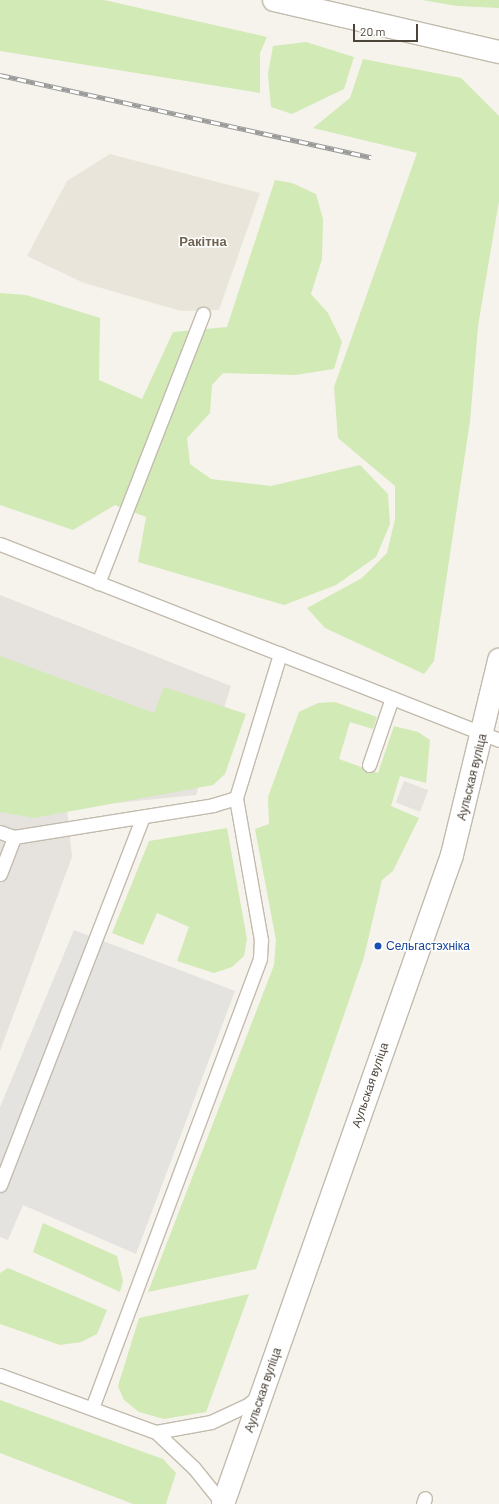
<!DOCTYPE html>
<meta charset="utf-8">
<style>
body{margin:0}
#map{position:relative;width:499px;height:1504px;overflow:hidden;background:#f6f3ec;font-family:Barlow,sans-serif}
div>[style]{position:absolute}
.residential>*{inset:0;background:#eae5da}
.industrial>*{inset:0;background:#e6e2dd;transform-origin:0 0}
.green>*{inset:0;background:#d2eab5}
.parking>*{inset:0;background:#e5e3e0}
.roads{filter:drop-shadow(1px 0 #c2bbae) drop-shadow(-1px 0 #c2bbae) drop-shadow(0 1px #c2bbae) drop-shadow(0 -1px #c2bbae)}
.service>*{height:13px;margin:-6.5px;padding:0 6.5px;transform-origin:6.5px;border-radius:6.5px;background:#fff}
.tertiary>*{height:22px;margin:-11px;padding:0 11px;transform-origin:11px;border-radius:11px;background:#fff}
.rail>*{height:4.5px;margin-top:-2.25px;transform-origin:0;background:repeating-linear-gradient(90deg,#fff 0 9px,#9a9a9a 0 18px);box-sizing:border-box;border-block:1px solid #9a9a9a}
.dots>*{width:11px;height:11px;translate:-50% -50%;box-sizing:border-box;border:2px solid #fff;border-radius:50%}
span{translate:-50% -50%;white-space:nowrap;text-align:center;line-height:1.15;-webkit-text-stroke:3px #fff;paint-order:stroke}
.street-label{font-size:12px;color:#4b4439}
.transit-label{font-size:12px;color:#164399}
.left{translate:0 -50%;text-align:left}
.neighbourhood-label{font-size:13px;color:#6e6250;font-weight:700}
.scale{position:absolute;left:353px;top:24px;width:65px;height:18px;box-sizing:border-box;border:2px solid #4b4439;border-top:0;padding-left:5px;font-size:12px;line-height:14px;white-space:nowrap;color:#4b4439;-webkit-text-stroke:3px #fff;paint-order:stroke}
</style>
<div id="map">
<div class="residential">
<div style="clip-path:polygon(110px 154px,260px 193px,219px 310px,181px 311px,84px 283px,27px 256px,67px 181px)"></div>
</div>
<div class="industrial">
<div style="clip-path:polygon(0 595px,231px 686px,196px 795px,67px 808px,72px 857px,0 1051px)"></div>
<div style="left:404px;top:781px;width:26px;height:23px;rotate:21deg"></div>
</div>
<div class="green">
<div style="clip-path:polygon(0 0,104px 0,267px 37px,260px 53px,260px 93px,0 51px)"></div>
<div style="clip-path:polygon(422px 0,499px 0,499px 8px,457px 6px)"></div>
<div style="clip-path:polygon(306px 42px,354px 57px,344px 89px,292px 114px,271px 107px,268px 74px,273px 46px)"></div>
<div style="clip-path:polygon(363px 59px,461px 78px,499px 116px,499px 201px,478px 326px,470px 421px,434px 661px,424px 674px,325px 628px,307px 608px,362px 578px,387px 553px,395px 519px,395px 486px,338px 438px,334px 387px,417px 153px,313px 128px,350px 98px)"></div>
<div style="clip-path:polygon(275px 180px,292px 183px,316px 194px,323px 219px,322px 259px,311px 294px,328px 313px,342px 342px,334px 369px,295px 375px,223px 373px,212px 385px,210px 413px,187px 438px,190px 464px,211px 479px,271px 486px,360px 465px,388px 494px,390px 524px,376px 557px,336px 585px,284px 605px,138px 562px,146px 517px,115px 505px,73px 530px,0 505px,0 293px,26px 295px,100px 318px,99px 380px,142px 399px,173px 332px,227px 327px)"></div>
<div style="clip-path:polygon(0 656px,154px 713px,164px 687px,246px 714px,225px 774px,213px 785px,34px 818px,0 812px)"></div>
<div style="clip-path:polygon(335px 702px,377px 717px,373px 729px,350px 722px,339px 759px,378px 773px,394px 726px,418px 732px,430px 740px,426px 783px,400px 776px,391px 806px,419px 818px,393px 871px,382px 880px,364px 957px,256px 1269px,148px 1292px,274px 965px,276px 940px,255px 829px,269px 824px,268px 797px,299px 712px,318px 703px)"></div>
<div style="clip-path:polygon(227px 828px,247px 939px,244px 956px,232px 967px,214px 973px,177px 961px,189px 927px,157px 913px,143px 945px,112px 933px,149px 841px)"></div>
<div style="clip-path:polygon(43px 1223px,117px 1256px,123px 1281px,120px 1292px,33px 1252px)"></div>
<div style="clip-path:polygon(8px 1268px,107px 1310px,97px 1334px,81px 1342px,60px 1345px,0 1324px,0 1273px)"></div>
<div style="clip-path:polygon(249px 1294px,206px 1412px,164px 1419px,139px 1412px,124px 1400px,118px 1386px,139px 1318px)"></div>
<div style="clip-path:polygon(0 1400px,163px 1459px,176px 1473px,166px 1504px,133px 1504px,0 1453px)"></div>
</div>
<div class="parking">
<div style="clip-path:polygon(74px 930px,235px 991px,136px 1254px,23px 1205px,8px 1240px,0 1237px,0 1107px)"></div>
</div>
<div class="roads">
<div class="service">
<div style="left:0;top:544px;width:536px;rotate:21.44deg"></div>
<div style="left:98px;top:583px;width:289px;rotate:-68.7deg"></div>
<div style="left:369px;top:765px;width:71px;rotate:-71.1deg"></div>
<div style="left:0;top:832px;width:15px;rotate:20deg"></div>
<div style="left:0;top:874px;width:40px;rotate:-69deg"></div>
<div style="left:14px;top:837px;width:202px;rotate:-9.1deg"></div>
<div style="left:213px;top:805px;width:24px;rotate:-17deg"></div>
<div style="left:236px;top:798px;width:151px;rotate:-73deg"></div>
<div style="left:0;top:1185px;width:394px;rotate:-68.8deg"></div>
<div style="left:0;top:1375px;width:166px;rotate:20.1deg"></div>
<div style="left:156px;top:1432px;width:52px;rotate:43.5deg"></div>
<div style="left:194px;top:1468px;width:46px;rotate:51.1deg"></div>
<div style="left:92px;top:1408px;width:480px;rotate:-69.5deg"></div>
<div style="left:260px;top:958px;width:18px;rotate:-87deg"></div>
<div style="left:261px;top:940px;width:144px;rotate:-100deg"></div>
<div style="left:156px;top:1432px;width:56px;rotate:-10.3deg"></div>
<div style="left:211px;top:1422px;width:38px;rotate:-25deg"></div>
<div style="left:246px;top:1406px;width:18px;rotate:-38deg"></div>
<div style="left:423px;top:1504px;width:6px;rotate:-72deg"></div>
</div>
<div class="tertiary">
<div style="left:274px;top:0;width:231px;rotate:13deg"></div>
<div style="left:223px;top:1504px;width:688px;rotate:-70.56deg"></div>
<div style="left:452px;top:855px;width:201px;rotate:-76.4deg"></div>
</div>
</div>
<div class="rail">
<div style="left:0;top:75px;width:380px;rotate:12.5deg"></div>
</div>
<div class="dots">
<div style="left:378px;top:946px;background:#1a4fb4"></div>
</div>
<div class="street-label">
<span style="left:472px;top:777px;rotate:-76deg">Аульская вуліца</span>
<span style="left:370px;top:1085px;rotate:-71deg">Аульская вуліца</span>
<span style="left:263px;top:1390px;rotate:-71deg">Аульская вуліца</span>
</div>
<div class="transit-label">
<span class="left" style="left:386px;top:946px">Сельгастэхніка</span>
</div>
<div class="neighbourhood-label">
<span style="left:203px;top:241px">Ракітна</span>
</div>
<div class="scale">20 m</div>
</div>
